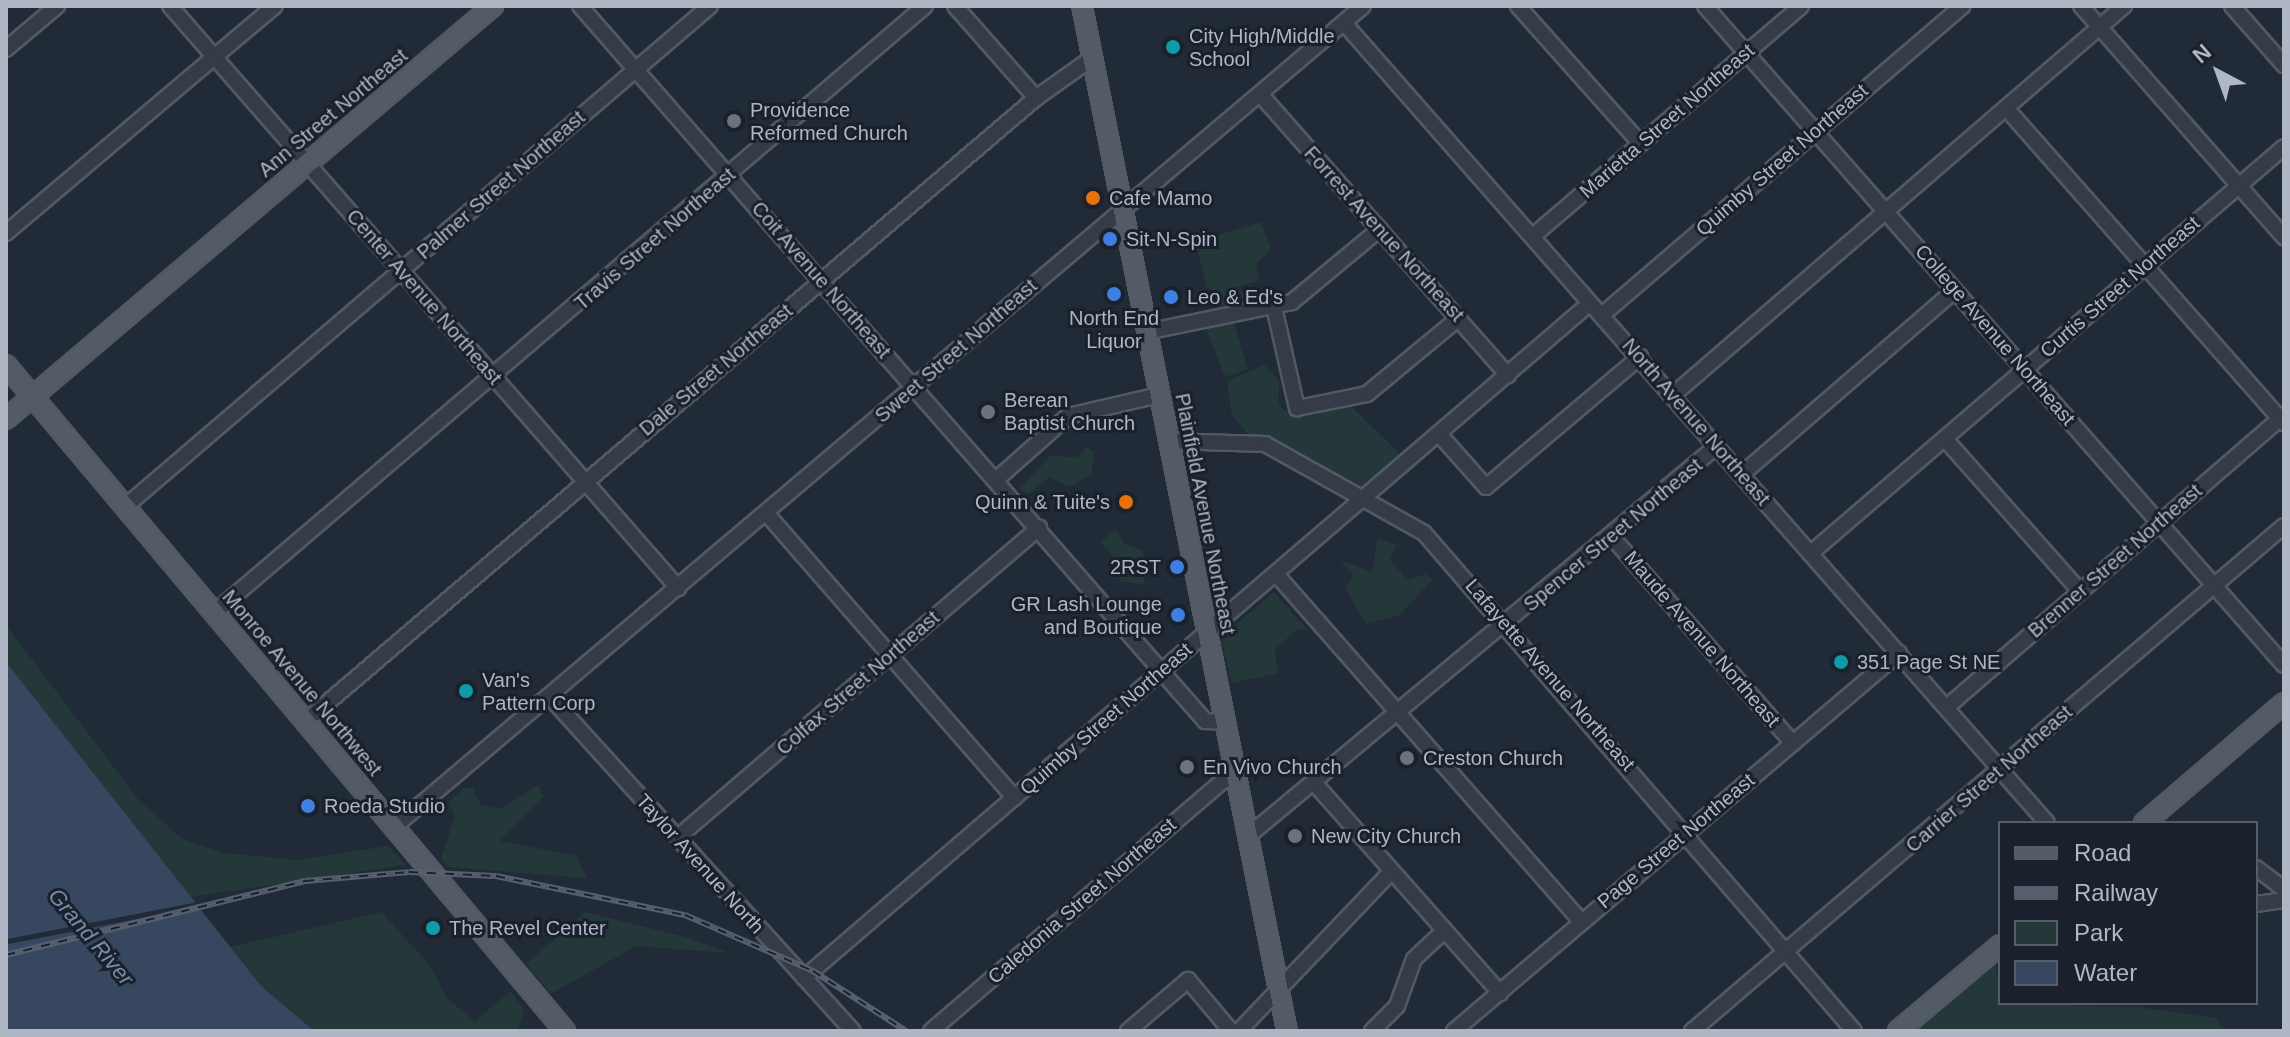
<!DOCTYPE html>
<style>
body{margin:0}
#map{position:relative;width:2290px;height:1037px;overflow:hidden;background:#212a37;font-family:Arial,sans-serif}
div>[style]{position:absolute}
.green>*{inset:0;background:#243739}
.water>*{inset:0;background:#37475f}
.pier>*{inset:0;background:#212a37;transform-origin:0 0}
.roads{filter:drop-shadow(2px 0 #525965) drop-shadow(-2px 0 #525965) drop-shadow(0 2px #525965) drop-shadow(0 -2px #525965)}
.minor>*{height:14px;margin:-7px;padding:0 7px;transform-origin:7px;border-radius:7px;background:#353c47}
.major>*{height:18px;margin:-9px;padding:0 9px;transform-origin:9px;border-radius:9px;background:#535b67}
.rail>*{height:6px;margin-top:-3px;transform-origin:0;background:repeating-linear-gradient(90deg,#1a212c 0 9px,#57606e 0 18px);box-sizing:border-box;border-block:2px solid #57606e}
.dots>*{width:22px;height:22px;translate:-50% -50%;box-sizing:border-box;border:4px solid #1a212c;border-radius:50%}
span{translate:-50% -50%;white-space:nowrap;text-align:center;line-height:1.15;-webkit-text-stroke:6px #1a212c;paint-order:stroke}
.poi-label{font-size:20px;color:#afb6c4}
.left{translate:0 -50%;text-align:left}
.right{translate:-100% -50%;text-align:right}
.street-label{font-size:20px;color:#afb6c4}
.water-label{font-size:22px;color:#788daa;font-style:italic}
.frame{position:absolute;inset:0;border:8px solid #afb6c4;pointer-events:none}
.legend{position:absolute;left:1998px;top:821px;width:260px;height:184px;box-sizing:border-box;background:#1a212c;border:2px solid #565d69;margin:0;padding:10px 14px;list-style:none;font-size:24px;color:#afb6c4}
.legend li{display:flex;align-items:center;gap:16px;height:40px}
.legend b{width:40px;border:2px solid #565d69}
.north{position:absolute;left:2178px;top:32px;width:80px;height:80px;-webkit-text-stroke:6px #1a212c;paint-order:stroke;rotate:319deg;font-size:22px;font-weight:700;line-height:32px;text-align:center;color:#afb6c4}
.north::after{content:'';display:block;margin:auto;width:28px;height:36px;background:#afb6c4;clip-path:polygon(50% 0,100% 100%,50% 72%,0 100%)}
</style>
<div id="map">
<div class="green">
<div style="clip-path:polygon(1261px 222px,1271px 250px,1256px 264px,1259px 280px,1237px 287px,1258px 306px,1220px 312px,1222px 294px,1207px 288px,1195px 242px)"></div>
<div style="clip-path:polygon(1234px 323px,1248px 369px,1225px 377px,1205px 326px)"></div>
<div style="clip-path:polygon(1265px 365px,1279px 381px,1278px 405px,1294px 416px,1350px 405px,1401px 455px,1361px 487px,1294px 449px,1248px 434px,1232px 416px,1227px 381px)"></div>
<div style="clip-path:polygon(1087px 447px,1094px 452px,1092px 474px,1069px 487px,1049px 477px,1029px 494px,1019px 489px,1050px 456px,1077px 457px)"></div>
<div style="clip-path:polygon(1116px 529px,1124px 544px,1143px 551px,1145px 585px,1120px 581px,1117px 560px,1100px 542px)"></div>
<div style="clip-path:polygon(1377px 538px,1397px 545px,1390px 560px,1408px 580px,1426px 574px,1433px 579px,1400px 615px,1366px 624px,1345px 587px,1354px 576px,1340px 560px,1372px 572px)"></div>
<div style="clip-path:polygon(1274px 592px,1308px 631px,1298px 629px,1275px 649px,1278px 673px,1231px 683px,1221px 637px)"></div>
<div style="clip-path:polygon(6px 625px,137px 798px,182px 839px,225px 853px,296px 860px,388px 846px,406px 865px,190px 897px,6px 662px)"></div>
<div style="clip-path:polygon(538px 785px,544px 796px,500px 841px,577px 856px,587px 878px,448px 867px,441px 859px,455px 816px,448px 802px,464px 788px,473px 788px,481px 805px,501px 809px)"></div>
<div style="clip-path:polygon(381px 912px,428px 963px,448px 999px,475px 1021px,511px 991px,524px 1009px,518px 1031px,314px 1031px,261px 987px,230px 947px)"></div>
<div style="clip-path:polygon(585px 912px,689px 938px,729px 953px,636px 946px,551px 994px,526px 964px)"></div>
<div style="clip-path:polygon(1996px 962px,2000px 1003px,2137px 1007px,2216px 1018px,2227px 1031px,1914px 1031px)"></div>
</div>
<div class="water">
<div style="clip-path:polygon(6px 662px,261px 986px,314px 1031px,6px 1031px)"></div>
</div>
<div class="pier">
<div style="left:198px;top:902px;width:5px;height:198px;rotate:79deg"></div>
</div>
<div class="roads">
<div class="minor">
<div style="left:170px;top:6px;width:773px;rotate:48.88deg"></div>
<div style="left:580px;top:6px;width:950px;rotate:48.84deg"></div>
<div style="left:1205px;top:721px;width:20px;rotate:3deg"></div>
<div style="left:955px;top:6px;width:123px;rotate:48.6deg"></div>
<div style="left:1518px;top:6px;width:183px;rotate:48.3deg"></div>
<div style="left:1705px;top:6px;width:877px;rotate:48.7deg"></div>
<div style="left:2081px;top:6px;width:308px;rotate:48.7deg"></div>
<div style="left:2232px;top:6px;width:79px;rotate:48.6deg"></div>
<div style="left:1344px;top:23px;width:1065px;rotate:48.69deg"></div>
<div style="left:6px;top:49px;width:67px;rotate:-40.1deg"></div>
<div style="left:1260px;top:94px;width:375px;rotate:48.6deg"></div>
<div style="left:2006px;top:108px;width:420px;rotate:48.6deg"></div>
<div style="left:6px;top:233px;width:352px;rotate:-40.2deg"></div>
<div style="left:1533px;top:236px;width:353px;rotate:-40.6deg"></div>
<div style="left:1274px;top:307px;width:104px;rotate:77.2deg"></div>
<div style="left:1297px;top:408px;width:71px;rotate:-11.3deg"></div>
<div style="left:1367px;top:394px;width:119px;rotate:-39.6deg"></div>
<div style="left:1602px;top:315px;width:475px;rotate:-40.6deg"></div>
<div style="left:1146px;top:332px;width:149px;rotate:-11.6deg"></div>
<div style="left:1292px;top:302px;width:114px;rotate:-39.7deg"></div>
<div style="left:1673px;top:395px;width:596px;rotate:-40.78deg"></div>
<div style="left:1439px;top:434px;width:71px;rotate:48.4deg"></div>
<div style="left:1486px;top:487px;width:202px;rotate:-40.2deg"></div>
<div style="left:1945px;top:439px;width:203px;rotate:48.4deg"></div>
<div style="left:1169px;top:441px;width:96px;rotate:1.8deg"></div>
<div style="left:1265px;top:444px;width:182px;rotate:29.2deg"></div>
<div style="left:1424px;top:533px;width:658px;rotate:49.19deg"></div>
<div style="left:1742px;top:474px;width:281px;rotate:-40.8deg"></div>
<div style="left:997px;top:479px;width:95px;rotate:-41.6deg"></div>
<div style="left:1068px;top:416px;width:93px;rotate:-13deg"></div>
<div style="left:126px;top:506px;width:769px;rotate:-40.57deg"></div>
<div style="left:766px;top:513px;width:378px;rotate:48.9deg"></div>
<div style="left:1611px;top:536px;width:276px;rotate:48.7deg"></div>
<div style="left:1811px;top:553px;width:623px;rotate:-40.64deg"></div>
<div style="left:1276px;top:574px;width:463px;rotate:48.7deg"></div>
<div style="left:214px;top:613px;width:935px;rotate:-40.49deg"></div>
<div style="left:549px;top:696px;width:452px;rotate:47.8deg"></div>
<div style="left:1947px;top:707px;width:446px;rotate:-40.9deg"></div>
<div style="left:306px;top:721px;width:960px;rotate:-40.48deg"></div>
<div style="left:1036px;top:98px;width:69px;rotate:-35.5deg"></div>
<div style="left:1316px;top:785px;width:278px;rotate:48.5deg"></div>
<div style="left:394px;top:827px;width:1270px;rotate:-40.27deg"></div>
<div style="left:1248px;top:836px;width:610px;rotate:-39.75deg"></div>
<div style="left:677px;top:838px;width:477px;rotate:-40.6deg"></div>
<div style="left:2256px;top:868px;width:35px;rotate:37deg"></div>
<div style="left:2256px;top:904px;width:28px;rotate:-8deg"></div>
<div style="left:804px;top:978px;width:1035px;rotate:-40.65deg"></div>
<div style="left:931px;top:1031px;width:386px;rotate:-40.6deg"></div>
<div style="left:1224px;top:780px;width:12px;rotate:-9deg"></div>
<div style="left:1128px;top:1031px;width:79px;rotate:-40.4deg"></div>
<div style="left:1188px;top:980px;width:67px;rotate:49.9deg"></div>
<div style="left:1239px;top:1031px;width:220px;rotate:-46.3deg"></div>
<div style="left:1372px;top:1031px;width:35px;rotate:-45deg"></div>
<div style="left:1397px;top:1006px;width:50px;rotate:-70.1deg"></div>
<div style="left:1414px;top:959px;width:42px;rotate:-43.1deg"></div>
<div style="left:1454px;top:1031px;width:584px;rotate:-40.35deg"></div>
<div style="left:1692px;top:1031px;width:778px;rotate:-40.47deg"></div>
</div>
<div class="major">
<div style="left:1082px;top:6px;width:1045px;rotate:78.69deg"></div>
<div style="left:6px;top:365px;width:870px;rotate:49.99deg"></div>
<div style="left:6px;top:419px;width:639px;rotate:-40.3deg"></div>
<div style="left:2144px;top:823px;width:184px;rotate:-40.6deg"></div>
<div style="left:1898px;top:1031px;width:133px;rotate:-40.1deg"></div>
</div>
</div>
<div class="rail">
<div style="left:6px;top:955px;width:308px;rotate:-13.9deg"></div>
<div style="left:305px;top:881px;width:104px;rotate:-4.9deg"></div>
<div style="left:409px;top:872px;width:87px;rotate:2.6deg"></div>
<div style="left:496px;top:876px;width:193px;rotate:11.7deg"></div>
<div style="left:685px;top:915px;width:140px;rotate:23.6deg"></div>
<div style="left:813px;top:971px;width:111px;rotate:32.8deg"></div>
</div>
<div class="dots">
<div style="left:1173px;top:47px;background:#0f9aa8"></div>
<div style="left:734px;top:121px;background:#6b7280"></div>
<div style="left:1093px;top:198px;background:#e8710a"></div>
<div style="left:1110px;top:239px;background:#3f7fe0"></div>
<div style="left:1114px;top:294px;background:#3f7fe0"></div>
<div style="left:1171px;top:297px;background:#3f7fe0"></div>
<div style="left:988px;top:412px;background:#6b7280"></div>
<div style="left:1126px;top:502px;background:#e8710a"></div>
<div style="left:1177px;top:567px;background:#3f7fe0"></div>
<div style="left:1178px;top:615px;background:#3f7fe0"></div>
<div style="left:1841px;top:662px;background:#0f9aa8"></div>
<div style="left:466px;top:691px;background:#0f9aa8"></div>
<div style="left:1407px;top:758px;background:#6b7280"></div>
<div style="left:1187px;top:767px;background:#6b7280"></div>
<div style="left:308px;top:806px;background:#3f7fe0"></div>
<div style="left:1295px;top:836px;background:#6b7280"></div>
<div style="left:433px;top:928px;background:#0f9aa8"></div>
</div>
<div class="poi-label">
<span class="left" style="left:1189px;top:48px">City High/Middle<br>School</span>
<span class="left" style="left:750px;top:122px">Providence<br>Reformed Church</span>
<span class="left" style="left:1109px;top:198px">Cafe Mamo</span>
<span class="left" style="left:1126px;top:239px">Sit-N-Spin</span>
<span class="left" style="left:1187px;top:297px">Leo &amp; Ed's</span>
<span style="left:1114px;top:330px">North End<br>Liquor</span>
<span class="left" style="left:1004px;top:412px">Berean<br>Baptist Church</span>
<span class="right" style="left:1110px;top:502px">Quinn &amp; Tuite's</span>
<span class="right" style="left:1161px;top:567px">2RST</span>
<span class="right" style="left:1162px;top:616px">GR Lash Lounge<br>and Boutique</span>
<span class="left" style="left:1857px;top:662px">351 Page St NE</span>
<span class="left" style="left:482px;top:692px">Van's<br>Pattern Corp</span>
<span class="left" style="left:1423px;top:758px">Creston Church</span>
<span class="left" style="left:1203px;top:767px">En Vivo Church</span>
<span class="left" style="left:324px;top:806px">Roeda Studio</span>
<span class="left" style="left:1311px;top:836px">New City Church</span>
<span class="left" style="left:449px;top:928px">The Revel Center</span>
</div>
<div class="street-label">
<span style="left:333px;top:113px;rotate:-40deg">Ann Street Northeast</span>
<span style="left:1667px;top:121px;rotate:-41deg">Marietta Street Northeast</span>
<span style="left:1782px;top:160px;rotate:-41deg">Quimby Street Northeast</span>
<span style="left:501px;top:185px;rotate:-41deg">Palmer Street Northeast</span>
<span style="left:1384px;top:234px;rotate:48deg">Forrest Avenue Northeast</span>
<span style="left:655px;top:239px;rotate:-41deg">Travis Street Northeast</span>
<span style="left:821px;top:280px;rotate:49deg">Coit Avenue Northeast</span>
<span style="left:2120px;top:287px;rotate:-41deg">Curtis Street Northeast</span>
<span style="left:424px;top:297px;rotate:49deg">Center Avenue Northeast</span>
<span style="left:1995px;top:335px;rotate:49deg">College Avenue Northeast</span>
<span style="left:956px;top:351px;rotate:-41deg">Sweet Street Northeast</span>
<span style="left:716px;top:370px;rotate:-40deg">Dale Street Northeast</span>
<span style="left:1696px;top:422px;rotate:49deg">North Avenue Northeast</span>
<span style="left:1205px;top:514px;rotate:79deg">Plainfield Avenue Northeast</span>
<span style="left:1613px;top:535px;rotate:-40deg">Spencer Street Northeast</span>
<span style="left:2115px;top:561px;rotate:-41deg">Brenner Street Northeast</span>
<span style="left:1702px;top:639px;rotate:49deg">Maude Avenue Northeast</span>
<span style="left:1550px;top:675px;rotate:49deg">Lafayette Avenue Northeast</span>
<span style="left:302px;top:683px;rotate:50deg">Monroe Avenue Northwest</span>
<span style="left:858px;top:683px;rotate:-41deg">Colfax Street Northeast</span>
<span style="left:1106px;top:719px;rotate:-41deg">Quimby Street Northeast</span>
<span style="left:1989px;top:779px;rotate:-41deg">Carrier Street Northeast</span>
<span style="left:1676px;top:841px;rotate:-40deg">Page Street Northeast</span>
<span style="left:700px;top:864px;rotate:48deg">Taylor Avenue North</span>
<span style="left:1082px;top:901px;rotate:-41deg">Caledonia Street Northeast</span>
</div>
<div class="water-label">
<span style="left:91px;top:937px;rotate:50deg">Grand River</span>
</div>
<div class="frame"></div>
<ul class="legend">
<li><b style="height:10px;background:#535b67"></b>Road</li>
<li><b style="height:10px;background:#57606e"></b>Railway</li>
<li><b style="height:22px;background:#243739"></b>Park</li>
<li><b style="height:22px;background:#37475f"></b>Water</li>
</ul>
<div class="north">N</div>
</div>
